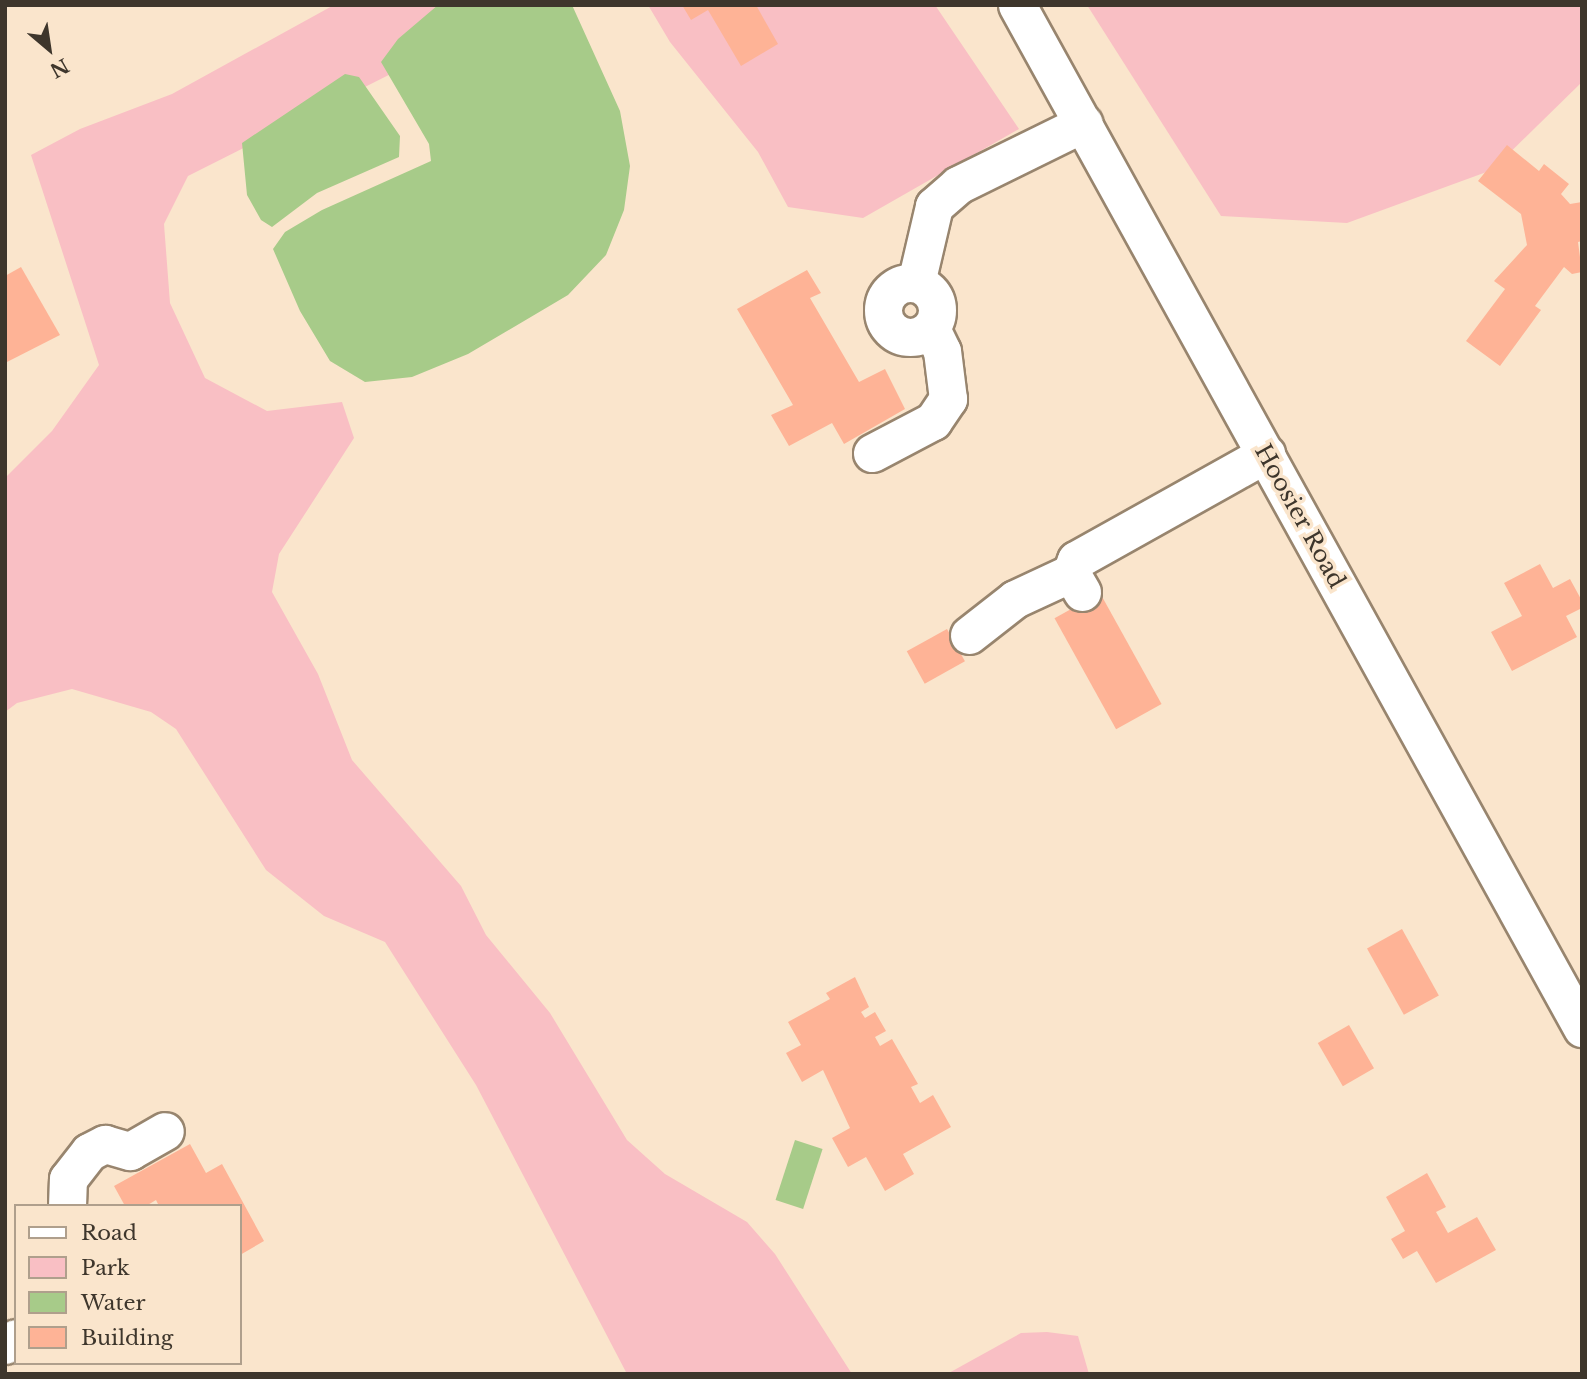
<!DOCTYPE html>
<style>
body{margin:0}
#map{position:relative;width:1587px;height:1379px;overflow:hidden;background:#fae5cc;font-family:"Libre Baskerville",serif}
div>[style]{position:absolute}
.green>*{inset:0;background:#f9bfc4}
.water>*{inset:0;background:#a7cb89;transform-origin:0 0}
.building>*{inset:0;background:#feb396;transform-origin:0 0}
.roads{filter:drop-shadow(2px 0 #98856e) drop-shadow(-2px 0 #98856e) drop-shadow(0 2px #98856e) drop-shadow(0 -2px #98856e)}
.minor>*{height:37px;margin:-18.5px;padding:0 18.5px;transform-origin:18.5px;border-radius:18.5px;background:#fff}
.minor>.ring{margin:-18.5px;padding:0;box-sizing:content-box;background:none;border:37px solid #fff;border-radius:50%}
span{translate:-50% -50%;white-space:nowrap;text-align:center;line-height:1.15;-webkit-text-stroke:7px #fae5cc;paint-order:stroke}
.street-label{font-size:23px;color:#3e362c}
.frame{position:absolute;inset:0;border:7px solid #3e362c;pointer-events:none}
.legend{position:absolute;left:14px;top:1204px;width:228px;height:161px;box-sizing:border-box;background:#fae5cc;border:2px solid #af9f8c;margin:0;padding:9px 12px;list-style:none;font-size:21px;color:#3e362c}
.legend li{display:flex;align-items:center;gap:14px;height:35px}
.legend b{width:35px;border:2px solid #af9f8c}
.north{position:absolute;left:14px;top:14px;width:70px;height:70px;-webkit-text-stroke:5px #fae5cc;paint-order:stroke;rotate:151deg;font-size:19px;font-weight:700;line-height:28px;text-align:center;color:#3e362c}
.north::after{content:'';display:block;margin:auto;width:24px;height:32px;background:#3e362c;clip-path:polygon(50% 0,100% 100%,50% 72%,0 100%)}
</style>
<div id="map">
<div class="green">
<div style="clip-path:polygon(334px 5px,528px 5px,188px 176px,164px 224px,170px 303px,205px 378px,267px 411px,342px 402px,354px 438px,279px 554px,272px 592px,318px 674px,352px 760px,461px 886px,486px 935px,550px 1013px,627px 1140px,665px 1174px,747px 1222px,775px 1254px,852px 1374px,627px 1374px,476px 1085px,385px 942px,324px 916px,266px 870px,176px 729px,151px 712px,72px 689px,17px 703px,5px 712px,5px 478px,52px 431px,99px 365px,31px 155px,80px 129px,172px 94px)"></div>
<div style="clip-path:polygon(648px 5px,935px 5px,1019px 129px,863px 218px,788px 207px,758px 152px,670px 42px)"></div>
<div style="clip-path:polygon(1087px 5px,1582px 5px,1582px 82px,1492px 170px,1347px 223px,1221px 216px)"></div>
<div style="clip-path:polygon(1047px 1332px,1078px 1336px,1089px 1374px,947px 1374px,1021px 1333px)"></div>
</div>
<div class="water">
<div style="clip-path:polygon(438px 5px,572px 5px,620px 111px,630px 166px,624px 210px,606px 255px,568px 295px,468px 354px,412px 377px,365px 382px,330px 361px,300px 311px,273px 249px,285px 232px,322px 210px,431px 161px,429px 144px,381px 62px,398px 39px)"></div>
<div style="clip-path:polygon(345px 74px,359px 77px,400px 136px,399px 157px,317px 193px,272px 227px,261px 220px,247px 195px,242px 143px)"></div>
<div style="left:795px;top:1140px;width:29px;height:63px;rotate:18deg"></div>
</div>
<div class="building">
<div style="clip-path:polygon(682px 5px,756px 5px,778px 44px,741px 66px,708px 10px,691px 20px)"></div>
<div style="clip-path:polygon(1507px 145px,1539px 171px,1544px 164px,1569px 184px,1561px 194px,1570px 204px,1582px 202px,1582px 241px,1578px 242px,1582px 272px,1572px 274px,1564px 267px,1535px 306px,1541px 310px,1500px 366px,1466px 341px,1505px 289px,1494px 281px,1527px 245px,1521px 214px,1478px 181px)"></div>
<div style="clip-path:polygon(21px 267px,60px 335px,5px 363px,5px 276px)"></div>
<div style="clip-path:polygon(807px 270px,821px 293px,810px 298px,859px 382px,885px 369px,905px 409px,844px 444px,832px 423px,789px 446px,771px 415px,793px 405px,737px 309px)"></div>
<div style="clip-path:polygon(1540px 564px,1553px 588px,1570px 579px,1582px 601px,1582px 608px,1566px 616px,1577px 637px,1512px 671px,1491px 632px,1522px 616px,1504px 583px)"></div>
<div style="left:1100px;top:593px;width:127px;height:52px;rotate:61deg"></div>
<div style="left:947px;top:629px;width:37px;height:46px;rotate:61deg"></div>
<div style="left:1402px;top:929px;width:76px;height:40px;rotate:61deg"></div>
<div style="clip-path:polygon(855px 977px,869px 1007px,861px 1012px,865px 1018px,875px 1012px,886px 1031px,875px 1037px,880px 1046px,892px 1039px,918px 1084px,911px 1087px,920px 1103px,933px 1095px,951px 1127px,903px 1154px,914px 1174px,885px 1191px,866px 1157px,848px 1167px,832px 1138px,850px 1128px,823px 1070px,802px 1082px,786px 1053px,801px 1045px,788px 1022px,830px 999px,826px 993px)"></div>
<div style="left:1349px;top:1025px;width:50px;height:36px;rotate:60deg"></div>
<div style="clip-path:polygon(190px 1144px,206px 1173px,222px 1164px,264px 1241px,240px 1255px,240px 1206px,159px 1206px,156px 1200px,146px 1206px,125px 1206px,114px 1186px)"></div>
<div style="clip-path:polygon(1427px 1173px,1446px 1207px,1436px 1212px,1448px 1233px,1477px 1217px,1496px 1250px,1436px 1283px,1417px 1251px,1403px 1259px,1391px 1239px,1405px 1231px,1386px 1197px)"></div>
</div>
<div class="roads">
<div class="minor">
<div style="left:1017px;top:5px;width:1169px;rotate:61.09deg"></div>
<div class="ring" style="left:883px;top:283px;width:17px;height:17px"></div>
<div style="left:916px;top:283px;width:79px;rotate:-76.8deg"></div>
<div style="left:934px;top:206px;width:32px;rotate:-41deg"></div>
<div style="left:958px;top:185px;width:140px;rotate:-26.2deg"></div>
<div style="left:872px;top:453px;width:69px;rotate:-27.7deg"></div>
<div style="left:933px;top:421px;width:27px;rotate:-56deg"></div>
<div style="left:948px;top:399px;width:48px;rotate:-97.1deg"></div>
<div style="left:942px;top:351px;width:25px;rotate:-116deg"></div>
<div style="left:1082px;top:592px;width:22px;rotate:-120deg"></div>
<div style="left:1071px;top:573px;width:14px;rotate:-69deg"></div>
<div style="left:1076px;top:560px;width:218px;rotate:-29.2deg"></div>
<div style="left:969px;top:635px;width:58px;rotate:-38deg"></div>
<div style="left:1015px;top:599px;width:62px;rotate:-24.9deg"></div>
<div style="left:67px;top:1206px;width:27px;rotate:-88deg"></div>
<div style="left:68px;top:1179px;width:34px;rotate:-52deg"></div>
<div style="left:89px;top:1152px;width:18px;rotate:-27deg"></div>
<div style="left:105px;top:1144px;width:26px;rotate:16deg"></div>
<div style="left:130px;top:1151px;width:40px;rotate:-29.7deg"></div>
<div style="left:5px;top:1345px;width:13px;rotate:-32deg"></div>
</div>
</div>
<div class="street-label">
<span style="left:1300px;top:516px;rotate:61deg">Hoosier Road</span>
</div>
<div class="frame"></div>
<ul class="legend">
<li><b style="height:9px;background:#fff"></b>Road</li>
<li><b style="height:19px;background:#f9bfc4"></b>Park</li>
<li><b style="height:19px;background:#a7cb89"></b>Water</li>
<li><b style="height:19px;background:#feb396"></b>Building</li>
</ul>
<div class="north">N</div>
</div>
